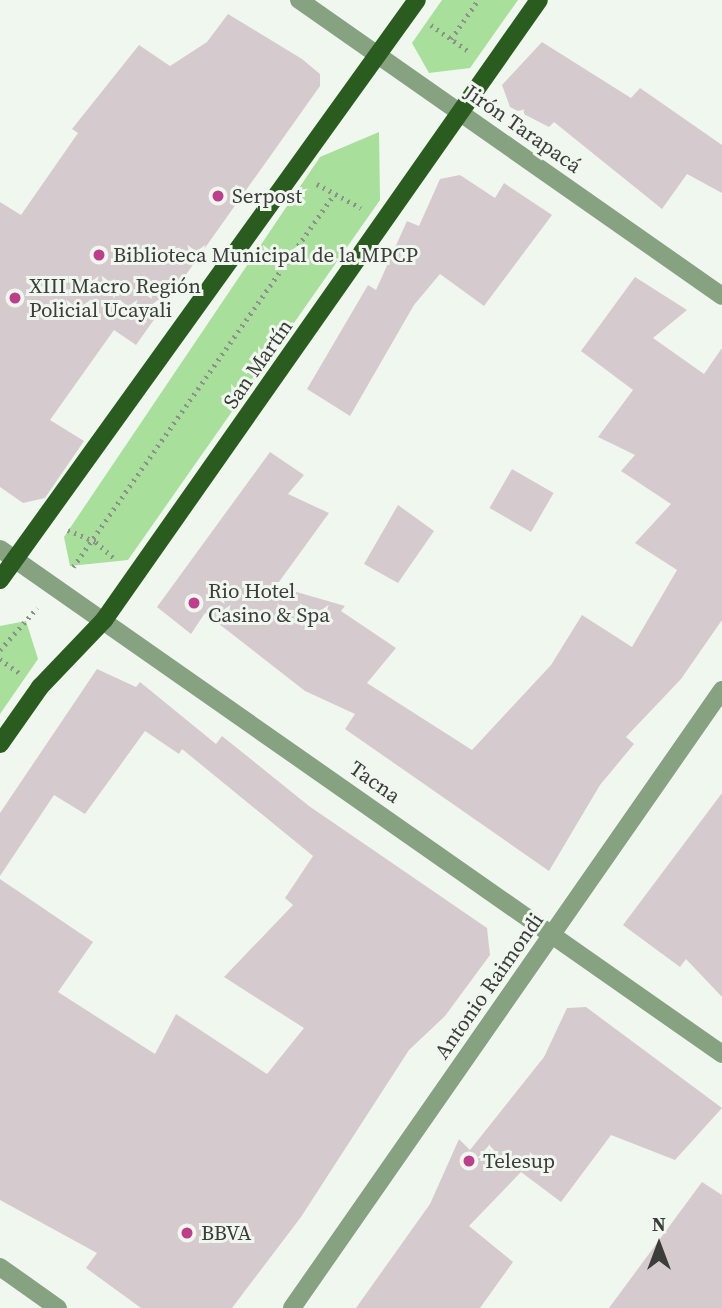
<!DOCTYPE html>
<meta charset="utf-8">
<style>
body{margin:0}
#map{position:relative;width:722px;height:1308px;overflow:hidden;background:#f0f7ef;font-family:"Source Serif 4",serif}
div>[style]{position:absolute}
.green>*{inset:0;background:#a7df9b}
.building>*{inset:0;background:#d5cbcf;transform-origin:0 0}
.path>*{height:4.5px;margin-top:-2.25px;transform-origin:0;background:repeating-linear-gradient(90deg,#8d918c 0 2px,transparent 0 7px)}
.minor>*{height:18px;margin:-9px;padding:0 9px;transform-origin:9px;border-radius:9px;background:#86a281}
.major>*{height:18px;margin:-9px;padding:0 9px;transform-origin:9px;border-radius:9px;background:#2b5c1f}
.dots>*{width:19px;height:19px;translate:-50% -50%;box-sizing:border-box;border:4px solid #f0f7ef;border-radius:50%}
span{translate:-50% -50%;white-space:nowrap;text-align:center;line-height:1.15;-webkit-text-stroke:6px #f0f7ef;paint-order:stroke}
.street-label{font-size:21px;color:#3b3d3a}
.poi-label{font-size:21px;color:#3b3d3a}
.left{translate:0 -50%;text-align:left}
.north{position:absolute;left:624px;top:1210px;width:70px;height:70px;-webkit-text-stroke:5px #f0f7ef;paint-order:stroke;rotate:0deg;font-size:19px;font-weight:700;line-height:28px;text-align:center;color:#3b3d3a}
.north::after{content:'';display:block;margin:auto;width:24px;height:32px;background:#3b3d3a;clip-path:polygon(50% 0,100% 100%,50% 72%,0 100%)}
</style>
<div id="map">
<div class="green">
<div style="clip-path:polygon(442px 0,518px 0,470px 68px,429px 73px,412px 43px)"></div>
<div style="clip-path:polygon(379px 132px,380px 200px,128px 560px,70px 566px,64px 537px,320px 157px)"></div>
<div style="clip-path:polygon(26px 621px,38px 659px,0 714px,0 626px)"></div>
</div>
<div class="building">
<div style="clip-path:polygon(228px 14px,302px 59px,320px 74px,320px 86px,136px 345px,114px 330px,50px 420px,84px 441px,45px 498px,23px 503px,0 487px,0 202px,21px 215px,78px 133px,72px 129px,139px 45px,170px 66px,207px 42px)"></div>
<div style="clip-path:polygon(542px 42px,631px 98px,640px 88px,722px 145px,722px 193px,687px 174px,662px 209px,554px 122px,549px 127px,510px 107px,502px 85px)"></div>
<div style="clip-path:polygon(460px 175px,495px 198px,504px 183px,552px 215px,484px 306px,440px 274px,414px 305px,350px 416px,307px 389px,368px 285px,376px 290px,407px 221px,419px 226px,440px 179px)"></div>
<div style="clip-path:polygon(635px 277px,687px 310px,653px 338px,704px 374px,722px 348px,722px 620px,681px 679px,626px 737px,634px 744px,600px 785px,549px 871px,345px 729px,355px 714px,305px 691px,205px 613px,191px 634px,157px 607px,270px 452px,304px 475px,288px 494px,329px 513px,276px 586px,345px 606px,341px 611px,396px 648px,367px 683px,472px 750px,551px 665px,582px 615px,632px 647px,677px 570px,635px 543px,671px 504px,621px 471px,635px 455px,598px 437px,633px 390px,581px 351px)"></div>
<div style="left:512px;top:469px;width:48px;height:45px;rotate:30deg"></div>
<div style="clip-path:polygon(398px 505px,434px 531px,398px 583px,364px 564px)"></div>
<div style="clip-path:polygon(97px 669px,136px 687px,140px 682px,216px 744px,222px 736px,309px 806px,487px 928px,490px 955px,445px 1016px,409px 1050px,301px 1217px,232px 1308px,141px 1308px,86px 1268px,97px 1253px,0 1200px,0 879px,93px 942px,58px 992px,155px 1054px,176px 1014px,267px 1074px,304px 1028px,224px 977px,293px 905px,285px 898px,313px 856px,182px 749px,179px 754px,145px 731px,85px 814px,54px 795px,0 876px,0 813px)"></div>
<div style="clip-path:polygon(722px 793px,722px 997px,686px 959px,680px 967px,623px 925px)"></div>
<div style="clip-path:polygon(586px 1007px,722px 1108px,675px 1160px,611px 1135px,561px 1202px,521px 1172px,469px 1226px,513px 1262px,480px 1308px,356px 1308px,430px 1204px,459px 1139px,470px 1150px,544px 1057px,567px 1008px)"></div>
<div style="clip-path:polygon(702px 1182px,722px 1195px,722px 1308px,609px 1308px)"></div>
</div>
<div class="path">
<div style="left:431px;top:25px;width:47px;rotate:34.7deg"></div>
<div style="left:451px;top:39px;width:47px;rotate:-55.3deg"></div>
<div style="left:317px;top:184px;width:50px;rotate:28.6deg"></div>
<div style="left:68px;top:530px;width:30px;rotate:23deg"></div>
<div style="left:96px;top:542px;width:27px;rotate:42deg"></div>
<div style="left:73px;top:567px;width:454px;rotate:-55deg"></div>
<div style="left:0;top:650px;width:56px;rotate:-48.6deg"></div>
<div style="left:0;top:659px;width:24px;rotate:36deg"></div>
</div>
<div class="minor">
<div style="left:299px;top:0;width:516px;rotate:34.98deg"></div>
<div style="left:0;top:549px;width:881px;rotate:34.97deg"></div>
<div style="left:0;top:1267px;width:71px;rotate:35.3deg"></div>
<div style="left:292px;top:1308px;width:753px;rotate:-55.17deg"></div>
</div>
<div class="major">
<div style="left:0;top:580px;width:714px;rotate:-54.29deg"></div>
<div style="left:0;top:744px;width:70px;rotate:-54.9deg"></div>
<div style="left:40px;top:687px;width:93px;rotate:-46.3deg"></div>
<div style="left:104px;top:620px;width:757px;rotate:-54.95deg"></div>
</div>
<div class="dots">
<div style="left:218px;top:196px;background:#bd3e8a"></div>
<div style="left:99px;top:255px;background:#bd3e8a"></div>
<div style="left:15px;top:298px;background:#bd3e8a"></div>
<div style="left:194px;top:603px;background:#bd3e8a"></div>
<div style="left:469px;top:1161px;background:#bd3e8a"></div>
<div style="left:187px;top:1233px;background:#bd3e8a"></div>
</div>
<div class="street-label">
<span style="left:523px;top:129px;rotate:35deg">Jirón Tarapacá</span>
<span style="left:258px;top:364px;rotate:-55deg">San Martín</span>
<span style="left:375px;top:782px;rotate:35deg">Tacna</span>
<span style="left:489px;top:986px;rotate:-55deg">Antonio Raimondi</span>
</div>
<div class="poi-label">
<span class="left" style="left:232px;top:196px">Serpost</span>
<span class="left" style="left:113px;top:255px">Biblioteca Municipal de la MPCP</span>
<span class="left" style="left:29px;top:298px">XIII Macro Región<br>Policial Ucayali</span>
<span class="left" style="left:208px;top:603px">Rio Hotel<br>Casino &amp; Spa</span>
<span class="left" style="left:483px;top:1161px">Telesup</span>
<span class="left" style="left:201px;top:1233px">BBVA</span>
</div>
<div class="north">N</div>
</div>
